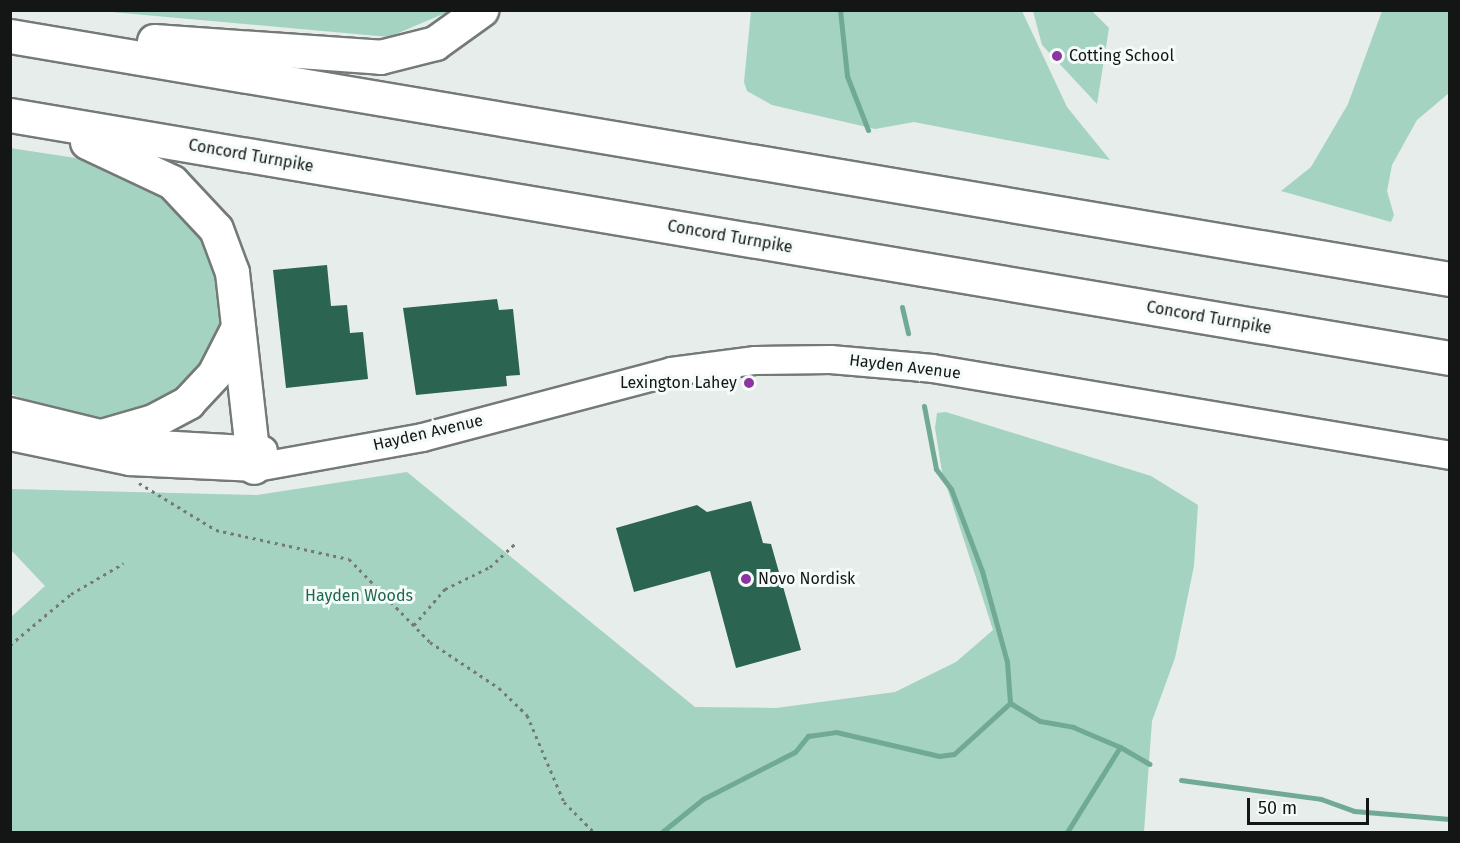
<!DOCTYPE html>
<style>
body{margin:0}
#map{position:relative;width:1460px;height:843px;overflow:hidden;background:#e7edea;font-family:"Fira Sans",sans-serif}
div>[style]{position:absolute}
.green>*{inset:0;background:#a5d3c1}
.stream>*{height:5px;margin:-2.5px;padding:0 2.5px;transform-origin:2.5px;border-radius:2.5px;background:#70aa94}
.building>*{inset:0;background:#2b6451}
.path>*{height:3px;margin-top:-1.5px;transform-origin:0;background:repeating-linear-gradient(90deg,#757977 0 3px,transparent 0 7.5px)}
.roads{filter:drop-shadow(2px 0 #747a77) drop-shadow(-2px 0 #747a77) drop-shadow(0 2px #747a77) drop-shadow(0 -2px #747a77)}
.secondary>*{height:27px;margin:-13.5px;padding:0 13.5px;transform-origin:13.5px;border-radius:13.5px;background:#fff}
.highway>*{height:33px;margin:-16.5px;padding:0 16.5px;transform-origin:16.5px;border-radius:16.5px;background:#fff}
.dots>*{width:16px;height:16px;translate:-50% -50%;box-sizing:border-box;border:3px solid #f4fbf8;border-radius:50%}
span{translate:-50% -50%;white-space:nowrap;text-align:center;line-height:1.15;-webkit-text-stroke:6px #f4fbf8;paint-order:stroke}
.poi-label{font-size:16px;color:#141615}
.left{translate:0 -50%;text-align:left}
.right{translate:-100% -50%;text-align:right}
.street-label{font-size:16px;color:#141615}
.park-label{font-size:16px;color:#1f6650}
.frame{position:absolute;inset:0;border:12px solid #141615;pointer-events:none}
.scale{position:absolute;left:1247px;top:798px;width:122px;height:27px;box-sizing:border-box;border:3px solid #141615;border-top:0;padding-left:8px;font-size:18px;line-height:21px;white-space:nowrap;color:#141615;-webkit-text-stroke:4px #f4fbf8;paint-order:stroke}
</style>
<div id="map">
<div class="green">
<div style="clip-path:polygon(100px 11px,450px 11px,389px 37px)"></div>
<div style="clip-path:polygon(751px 11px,1022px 11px,1067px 107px,1110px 160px,914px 122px,875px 129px,772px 105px,747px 91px,744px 82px)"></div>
<div style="clip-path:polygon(1033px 11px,1092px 11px,1109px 28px,1097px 104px,1042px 45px)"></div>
<div style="clip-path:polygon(1382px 11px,1450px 11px,1449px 93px,1417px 120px,1392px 165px,1387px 191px,1394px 215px,1391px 222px,1281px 191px,1311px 167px,1348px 104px)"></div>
<div style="clip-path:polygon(10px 148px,122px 165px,176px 195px,208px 240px,223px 287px,216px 350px,180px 399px,115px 421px,50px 409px,11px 394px)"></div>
<div style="clip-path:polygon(946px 412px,1151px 476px,1198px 505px,1194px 566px,1175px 658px,1152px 721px,1144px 832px,11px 832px,11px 617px,45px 586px,11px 550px,11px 489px,257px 495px,407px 472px,695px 707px,776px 708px,895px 692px,956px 662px,993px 630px,942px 472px,935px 428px,937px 413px)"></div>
</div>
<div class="stream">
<div style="left:840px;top:10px;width:66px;rotate:83.9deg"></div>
<div style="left:847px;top:76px;width:58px;rotate:68.7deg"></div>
<div style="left:902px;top:307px;width:27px;rotate:77deg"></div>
<div style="left:924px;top:406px;width:64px;rotate:79.2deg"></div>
<div style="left:936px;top:469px;width:25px;rotate:53deg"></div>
<div style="left:951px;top:489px;width:88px;rotate:69.3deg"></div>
<div style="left:982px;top:571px;width:94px;rotate:74.6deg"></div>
<div style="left:1007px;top:662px;width:41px;rotate:85.8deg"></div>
<div style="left:1010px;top:703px;width:35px;rotate:31deg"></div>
<div style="left:1040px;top:721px;width:34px;rotate:10deg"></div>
<div style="left:1073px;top:727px;width:51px;rotate:23.1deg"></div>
<div style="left:1120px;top:747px;width:100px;rotate:121.9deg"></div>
<div style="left:1120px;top:747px;width:34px;rotate:30deg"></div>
<div style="left:1181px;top:780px;width:141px;rotate:7.7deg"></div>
<div style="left:1321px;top:799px;width:35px;rotate:20deg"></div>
<div style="left:1354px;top:811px;width:96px;rotate:4.8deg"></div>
<div style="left:662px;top:832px;width:53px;rotate:-38.8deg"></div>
<div style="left:703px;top:799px;width:103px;rotate:-27.1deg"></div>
<div style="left:795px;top:752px;width:21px;rotate:-51deg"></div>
<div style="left:808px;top:736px;width:28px;rotate:-8deg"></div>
<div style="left:836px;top:732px;width:106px;rotate:13.1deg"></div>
<div style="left:939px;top:756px;width:15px;rotate:-8deg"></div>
<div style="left:954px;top:754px;width:76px;rotate:-42.3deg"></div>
</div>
<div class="building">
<div style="clip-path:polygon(327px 265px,331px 306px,347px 305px,350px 333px,363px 332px,368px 379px,286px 388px,273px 270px)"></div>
<div style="clip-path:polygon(497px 299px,499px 310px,513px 309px,520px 375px,506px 376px,507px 386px,416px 395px,403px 308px)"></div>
<div style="clip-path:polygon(751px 501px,763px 543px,771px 544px,801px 650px,736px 668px,710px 571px,634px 592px,616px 528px,697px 505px,707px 512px)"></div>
</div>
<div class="path">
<div style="left:139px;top:483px;width:90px;rotate:31.4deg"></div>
<div style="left:216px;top:530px;width:136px;rotate:12.3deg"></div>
<div style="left:349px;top:559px;width:116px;rotate:45.7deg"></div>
<div style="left:430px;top:642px;width:83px;rotate:33.7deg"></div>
<div style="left:499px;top:688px;width:39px;rotate:44deg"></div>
<div style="left:527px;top:715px;width:95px;rotate:67deg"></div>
<div style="left:564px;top:802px;width:42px;rotate:45deg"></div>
<div style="left:414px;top:625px;width:48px;rotate:-49.3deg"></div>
<div style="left:445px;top:589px;width:50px;rotate:-26.1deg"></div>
<div style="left:490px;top:567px;width:37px;rotate:-43deg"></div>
<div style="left:10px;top:645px;width:80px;rotate:-39.9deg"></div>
<div style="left:71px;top:594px;width:61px;rotate:-30.3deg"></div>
</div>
<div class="roads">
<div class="secondary">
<div style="left:10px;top:411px;width:134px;rotate:13.8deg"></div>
<div style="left:140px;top:443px;width:123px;rotate:3.3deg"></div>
<div style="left:10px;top:436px;width:122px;rotate:11.9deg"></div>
<div style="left:129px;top:461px;width:127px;rotate:2.7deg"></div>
<div style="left:256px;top:467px;width:169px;rotate:-10.2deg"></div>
<div style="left:422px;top:437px;width:258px;rotate:-14.8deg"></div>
<div style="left:671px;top:371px;width:85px;rotate:-7.5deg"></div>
<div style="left:755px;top:360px;width:75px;rotate:-0.8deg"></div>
<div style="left:830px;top:359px;width:102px;rotate:5deg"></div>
<div style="left:932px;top:368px;width:525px;rotate:9.53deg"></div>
</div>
<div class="highway">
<div style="left:10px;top:36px;width:1460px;rotate:9.58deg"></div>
<div style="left:154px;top:41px;width:227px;rotate:4deg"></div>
<div style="left:380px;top:57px;width:57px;rotate:-14.3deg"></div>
<div style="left:435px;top:43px;width:57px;rotate:-35.7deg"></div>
<div style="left:10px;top:115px;width:1460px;rotate:9.58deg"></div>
<div style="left:87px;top:142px;width:94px;rotate:25.2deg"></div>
<div style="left:172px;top:182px;width:64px;rotate:46.9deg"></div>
<div style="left:216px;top:229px;width:46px;rotate:69.6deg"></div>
<div style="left:232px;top:272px;width:196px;rotate:83.6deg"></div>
<div style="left:101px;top:436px;width:54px;rotate:-16.1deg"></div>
<div style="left:153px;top:421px;width:40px;rotate:-28deg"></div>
<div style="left:188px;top:402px;width:38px;rotate:-47deg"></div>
<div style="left:214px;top:374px;width:48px;rotate:-62.9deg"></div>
</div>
</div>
<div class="dots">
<div style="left:1057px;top:56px;background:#8c35a2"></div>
<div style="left:749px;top:383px;background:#8c35a2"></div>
<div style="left:746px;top:579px;background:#8c35a2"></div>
</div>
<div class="poi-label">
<span class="left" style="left:1069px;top:56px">Cotting School</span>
<span class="right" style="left:737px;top:383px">Lexington Lahey</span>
<span class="left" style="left:758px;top:579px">Novo Nordisk</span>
</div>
<div class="street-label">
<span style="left:251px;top:156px;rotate:10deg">Concord Turnpike</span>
<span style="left:730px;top:237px;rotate:10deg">Concord Turnpike</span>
<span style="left:1209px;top:318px;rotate:10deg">Concord Turnpike</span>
<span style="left:905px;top:367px;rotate:7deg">Hayden Avenue</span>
<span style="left:428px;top:433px;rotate:-13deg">Hayden Avenue</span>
</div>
<div class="park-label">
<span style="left:359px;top:596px">Hayden Woods</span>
</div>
<div class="frame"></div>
<div class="scale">50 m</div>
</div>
